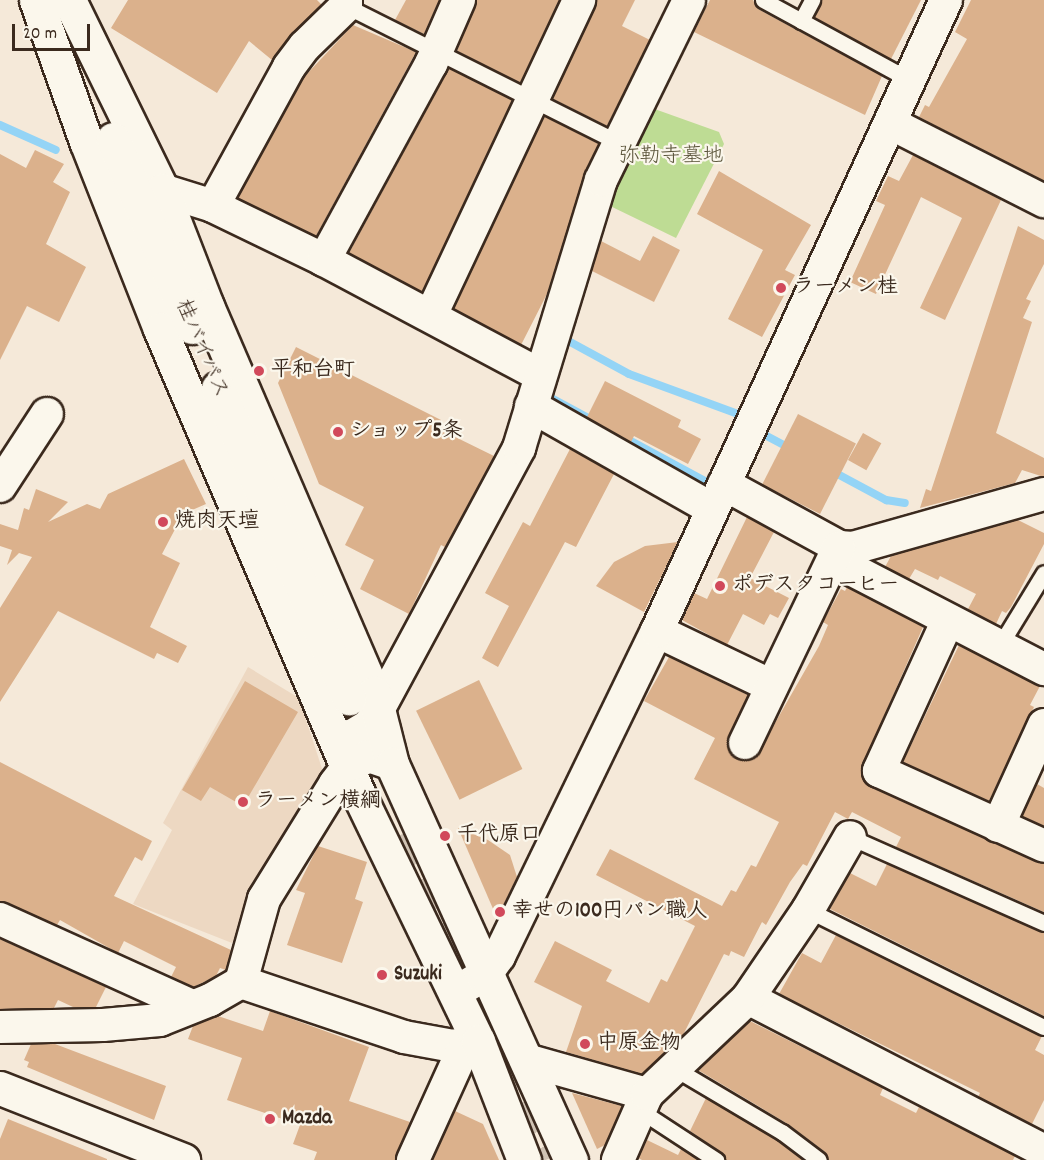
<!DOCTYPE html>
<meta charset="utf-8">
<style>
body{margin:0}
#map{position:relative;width:1044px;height:1160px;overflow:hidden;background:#f5e9d9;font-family:Dekko,"Klee One",sans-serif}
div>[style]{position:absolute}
.built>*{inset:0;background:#edd8c2}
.green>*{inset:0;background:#bedc94}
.stream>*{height:8px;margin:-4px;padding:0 4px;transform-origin:4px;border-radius:4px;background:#94d4f6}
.building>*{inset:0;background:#dbb18c;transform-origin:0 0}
.trunk-tunnel>*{height:33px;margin-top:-16.5px;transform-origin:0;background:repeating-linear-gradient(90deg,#d0c3b4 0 33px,transparent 0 49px)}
.roads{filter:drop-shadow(2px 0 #3b2a1e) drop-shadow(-2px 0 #3b2a1e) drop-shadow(0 2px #3b2a1e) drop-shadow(0 -2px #3b2a1e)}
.service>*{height:15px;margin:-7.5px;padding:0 7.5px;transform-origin:7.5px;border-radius:7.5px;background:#fbf7ec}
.minor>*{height:32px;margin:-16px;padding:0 16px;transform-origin:16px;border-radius:16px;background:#fbf7ec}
.primary>*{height:33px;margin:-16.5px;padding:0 16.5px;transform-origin:16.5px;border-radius:16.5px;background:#fbf7ec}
.trunk>*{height:33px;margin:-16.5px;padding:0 16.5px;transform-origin:16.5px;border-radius:16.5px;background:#fbf7ec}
.dots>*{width:16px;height:16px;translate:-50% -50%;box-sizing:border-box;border:3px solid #fbf7ec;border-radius:50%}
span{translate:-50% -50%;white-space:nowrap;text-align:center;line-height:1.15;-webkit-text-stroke:4.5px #fbf7ec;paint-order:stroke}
.park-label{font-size:21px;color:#5c563c}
.poi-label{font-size:21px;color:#3b2a1e;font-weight:700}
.left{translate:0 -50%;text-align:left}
.street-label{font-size:21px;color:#3b2a1e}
.scale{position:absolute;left:12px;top:24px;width:78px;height:27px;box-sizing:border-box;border:3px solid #3b2a1e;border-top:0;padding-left:8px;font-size:18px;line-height:21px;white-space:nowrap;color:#3b2a1e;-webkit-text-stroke:4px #fbf7ec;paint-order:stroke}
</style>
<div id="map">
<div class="built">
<div style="clip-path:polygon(248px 667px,299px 698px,326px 781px,232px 943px,133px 904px,172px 830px,163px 823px)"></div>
</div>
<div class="green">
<div style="clip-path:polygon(649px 107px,719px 132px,724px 144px,676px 238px,604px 203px)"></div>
</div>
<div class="stream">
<div style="left:0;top:125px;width:61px;rotate:24.1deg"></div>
<div style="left:561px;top:337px;width:77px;rotate:28.6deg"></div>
<div style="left:629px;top:374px;width:119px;rotate:20.1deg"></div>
<div style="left:542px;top:393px;width:191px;rotate:28.4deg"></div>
<div style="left:763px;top:434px;width:32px;rotate:28deg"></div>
<div style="left:830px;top:470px;width:64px;rotate:28.2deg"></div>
<div style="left:886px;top:500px;width:19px;rotate:9deg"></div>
</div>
<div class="building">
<div style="clip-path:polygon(128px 0,317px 0,322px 5px,272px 60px,249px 41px,217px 93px,111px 28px)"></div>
<div style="clip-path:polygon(406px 0,439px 0,424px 34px,395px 20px)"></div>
<div style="clip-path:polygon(477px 0,559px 0,520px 83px,457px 51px)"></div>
<div style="clip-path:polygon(597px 0,635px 0,622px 26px,650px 40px,607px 126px,553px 99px)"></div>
<div style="clip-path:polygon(710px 0,753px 0,758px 9px,882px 76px,865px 115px,694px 32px)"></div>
<div style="clip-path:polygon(822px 0,921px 0,891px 59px,814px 17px)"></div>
<div style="clip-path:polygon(971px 0,1044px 0,1044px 181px,919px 117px,925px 105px,929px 107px,967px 39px,955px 32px)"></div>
<div style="clip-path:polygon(353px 25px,416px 52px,316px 236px,238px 198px,304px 77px)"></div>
<div style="clip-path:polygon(449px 68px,512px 100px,422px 292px,349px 253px)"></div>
<div style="clip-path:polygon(544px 116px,599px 144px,584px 175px,547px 294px,521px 345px,454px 309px)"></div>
<div style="clip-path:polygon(35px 150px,64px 164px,53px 182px,70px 192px,46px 244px,86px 267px,59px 322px,27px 306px,0 360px,0 154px,26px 168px)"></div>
<div style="clip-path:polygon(913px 155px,1001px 200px,945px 320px,920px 308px,962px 218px,921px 197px,876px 294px,850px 282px,885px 205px,876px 201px,888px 176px,899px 181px)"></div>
<div style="clip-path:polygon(719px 171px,811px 225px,785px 270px,795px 275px,762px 337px,728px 319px,763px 250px,697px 214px)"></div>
<div style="clip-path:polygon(1018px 226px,1044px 240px,1044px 264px,1026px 299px,1031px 301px,1023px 318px,1032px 322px,996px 433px,1044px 458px,1044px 477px,1022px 470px,1015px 483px,920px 508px,926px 489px,931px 491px)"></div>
<div style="clip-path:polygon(653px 236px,680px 250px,654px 302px,592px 271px,601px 241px,640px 261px)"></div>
<div style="clip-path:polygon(296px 347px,441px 420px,437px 428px,494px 456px,445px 547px,441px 545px,409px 614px,360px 589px,374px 560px,345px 545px,364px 507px,319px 484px,278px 383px)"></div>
<div style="clip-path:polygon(605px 381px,681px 420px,678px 427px,701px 439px,688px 464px,634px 436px,631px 442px,587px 417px)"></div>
<div style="left:798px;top:414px;width:65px;height:79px;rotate:27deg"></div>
<div style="left:863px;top:433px;width:21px;height:31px;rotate:29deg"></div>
<div style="clip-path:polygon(570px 449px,614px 474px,576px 547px,565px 542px,498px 667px,482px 658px,509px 606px,485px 593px,523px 522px,530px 526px)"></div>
<div style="clip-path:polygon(184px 459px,206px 504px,183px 514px,162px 554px,180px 563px,150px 627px,187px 646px,178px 663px,157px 653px,154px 659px,58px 611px,0 702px,0 608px,32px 557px,19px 553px,7px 565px,12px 550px,0 546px,0 524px,18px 530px,24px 508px,29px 510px,36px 489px,68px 502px,48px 522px,87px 504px,100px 509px,108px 494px)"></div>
<div style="clip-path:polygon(747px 517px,774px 532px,750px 578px,789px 598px,778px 618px,770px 614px,764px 625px,743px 614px,727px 645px,682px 620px,694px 593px,707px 599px)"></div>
<div style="clip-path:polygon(1018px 520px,1044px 533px,1044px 544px,1011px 607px,1006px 613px,1002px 611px,996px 624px,968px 609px,976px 594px,940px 576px,938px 580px,915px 569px,909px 579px,885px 567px,891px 556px)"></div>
<div style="clip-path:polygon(678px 542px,644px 612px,596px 586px,614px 562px,645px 546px)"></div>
<div style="clip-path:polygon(847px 587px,923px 627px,863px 764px,864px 781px,1044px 864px,1044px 912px,896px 847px,901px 837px,852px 812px,848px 819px,835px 812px,807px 866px,803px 864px,790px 882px,766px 925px,762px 922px,744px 957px,731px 951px,729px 956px,724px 954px,683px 1035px,642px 1074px,566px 1052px,582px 1006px,534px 982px,555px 941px,612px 970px,606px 981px,649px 1003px,661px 979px,667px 982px,695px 926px,596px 875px,610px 849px,722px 906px,731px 890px,736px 892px,751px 865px,756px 867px,779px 822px,694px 779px,715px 738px,644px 701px,669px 657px,748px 695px,727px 745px,738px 759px,755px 758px,819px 646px,828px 625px,823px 622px,841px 589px,845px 591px)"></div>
<div style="clip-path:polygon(959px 645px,1040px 686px,1030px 705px,1034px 707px,989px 801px,903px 762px)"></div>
<div style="left:479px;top:680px;width:99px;height:70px;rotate:64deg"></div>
<div style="clip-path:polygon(245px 681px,298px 712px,243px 806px,210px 787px,201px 801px,182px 790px)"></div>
<div style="clip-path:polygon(0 762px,152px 841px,142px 861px,135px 857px,114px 896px,231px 950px,226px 970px,220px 968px,216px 976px,194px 987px,171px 977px,176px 967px,124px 941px,118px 953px,60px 920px,57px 925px,0 901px)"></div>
<div style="clip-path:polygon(1037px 784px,1044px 788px,1044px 826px,1022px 816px)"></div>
<div style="clip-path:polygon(458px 828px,488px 840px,510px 855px,517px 877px,497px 918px)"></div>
<div style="clip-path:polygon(318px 846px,367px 862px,355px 899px,363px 902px,342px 963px,287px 945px,305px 893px,296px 890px)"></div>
<div style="clip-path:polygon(887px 864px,1044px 933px,1044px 1016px,830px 909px,850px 873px,876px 886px)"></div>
<div style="clip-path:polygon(836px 935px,1042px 1036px,1035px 1050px,1044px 1055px,1044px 1100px,1032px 1124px,978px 1097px,980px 1093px,779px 994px,802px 953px,821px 963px)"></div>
<div style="clip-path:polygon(0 939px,106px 987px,96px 1007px,73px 1007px,58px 1000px,54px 1008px,0 1009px)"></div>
<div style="clip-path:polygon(270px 1011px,369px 1047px,349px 1101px,410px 1122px,395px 1160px,314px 1160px,317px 1152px,293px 1144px,300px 1125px,227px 1100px,242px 1058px,188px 1039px,193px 1026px,218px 1016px,263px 1031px)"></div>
<div style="clip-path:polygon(750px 1021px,883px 1088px,880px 1095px,916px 1113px,919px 1107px,1015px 1156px,1013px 1160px,829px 1160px,825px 1152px,788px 1124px,698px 1070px)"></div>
<div style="clip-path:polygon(31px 1044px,55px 1044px,166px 1086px,154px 1120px,27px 1067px,29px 1062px,24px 1060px)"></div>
<div style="clip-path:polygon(572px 1093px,622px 1106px,605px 1145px,597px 1149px)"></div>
<div style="clip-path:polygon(706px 1098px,777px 1140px,803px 1160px,726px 1160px,721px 1152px,690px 1131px)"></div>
<div style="clip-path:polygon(455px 1111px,483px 1124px,499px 1160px,433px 1160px)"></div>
<div style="clip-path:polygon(8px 1119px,107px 1159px,107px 1160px,0 1160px,0 1139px)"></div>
<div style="clip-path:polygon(647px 1140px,678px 1155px,681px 1149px,698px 1160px,642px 1160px,638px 1158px)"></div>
</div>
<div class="trunk-tunnel">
<div style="left:406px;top:832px;width:356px;rotate:67deg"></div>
</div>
<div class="roads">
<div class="service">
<div style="left:763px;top:0;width:167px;rotate:28.6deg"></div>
<div style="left:346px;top:6px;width:305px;rotate:26.6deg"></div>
<div style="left:801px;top:21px;width:24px;rotate:-62deg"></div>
<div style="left:1000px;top:645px;width:84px;rotate:-58.6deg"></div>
<div style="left:850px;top:837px;width:212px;rotate:23.9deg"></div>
<div style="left:808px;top:910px;width:263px;rotate:26.4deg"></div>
<div style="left:674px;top:1068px;width:126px;rotate:30.7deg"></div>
<div style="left:782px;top:1132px;width:46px;rotate:37.1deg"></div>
<div style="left:641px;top:1111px;width:90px;rotate:33.2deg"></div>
</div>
<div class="minor">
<div style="left:890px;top:123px;width:173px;rotate:26.9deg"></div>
<div style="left:162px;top:190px;width:53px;rotate:17.4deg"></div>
<div style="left:213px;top:206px;width:123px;rotate:25.9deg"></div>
<div style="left:324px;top:260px;width:245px;rotate:28deg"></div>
<div style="left:213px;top:206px;width:158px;rotate:-61.3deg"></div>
<div style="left:289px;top:67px;width:26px;rotate:-53deg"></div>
<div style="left:305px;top:46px;width:57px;rotate:-44.3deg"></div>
<div style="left:346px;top:6px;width:6px;rotate:-90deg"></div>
<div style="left:324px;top:260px;width:223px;rotate:-61.4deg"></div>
<div style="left:431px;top:64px;width:70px;rotate:-66.4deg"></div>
<div style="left:431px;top:315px;width:348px;rotate:-64.8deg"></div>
<div style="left:531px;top:406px;width:208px;rotate:29.6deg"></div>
<div style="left:724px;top:484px;width:131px;rotate:28.7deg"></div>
<div style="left:839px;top:547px;width:14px;rotate:4deg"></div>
<div style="left:853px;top:548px;width:198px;rotate:-15.8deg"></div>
<div style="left:0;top:486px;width:86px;rotate:-56.9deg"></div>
<div style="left:839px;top:547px;width:22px;rotate:68deg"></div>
<div style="left:847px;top:567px;width:222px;rotate:27.4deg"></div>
<div style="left:948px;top:620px;width:166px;rotate:114.6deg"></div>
<div style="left:879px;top:771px;width:181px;rotate:24.4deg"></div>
<div style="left:657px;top:631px;width:127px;rotate:25.6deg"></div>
<div style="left:333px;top:734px;width:17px;rotate:10deg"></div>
<div style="left:350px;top:737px;width:23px;rotate:-31deg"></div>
<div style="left:370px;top:725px;width:315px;rotate:-61.7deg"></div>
<div style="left:519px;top:448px;width:280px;rotate:-73deg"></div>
<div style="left:601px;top:180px;width:200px;rotate:-63.9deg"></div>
<div style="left:745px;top:743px;width:217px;rotate:-64.4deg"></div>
<div style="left:998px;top:826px;width:111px;rotate:-65.5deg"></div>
<div style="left:0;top:919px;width:211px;rotate:24.4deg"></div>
<div style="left:241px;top:982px;width:172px;rotate:18.6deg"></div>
<div style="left:404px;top:1037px;width:50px;rotate:10.4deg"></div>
<div style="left:453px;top:1046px;width:25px;rotate:-11deg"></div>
<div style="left:456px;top:992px;width:35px;rotate:-31deg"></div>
<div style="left:486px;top:974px;width:22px;rotate:-54deg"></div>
<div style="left:499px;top:956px;width:361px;rotate:-64.1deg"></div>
<div style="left:657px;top:631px;width:694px;rotate:-65.39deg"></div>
<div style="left:748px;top:998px;width:333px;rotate:27.3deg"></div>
<div style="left:0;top:1027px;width:103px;rotate:-1.1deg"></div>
<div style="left:103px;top:1025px;width:57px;rotate:-5deg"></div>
<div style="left:160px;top:1020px;width:54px;rotate:-21.8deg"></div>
<div style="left:210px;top:1000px;width:36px;rotate:-30deg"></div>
<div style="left:241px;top:982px;width:86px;rotate:-74.5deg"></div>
<div style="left:264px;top:899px;width:135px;rotate:-58.3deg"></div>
<div style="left:335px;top:784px;width:21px;rotate:-53deg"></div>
<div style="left:348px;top:767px;width:24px;rotate:-28deg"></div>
<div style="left:369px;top:756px;width:24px;rotate:19deg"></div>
<div style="left:526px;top:1060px;width:126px;rotate:15.7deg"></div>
<div style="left:413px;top:1160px;width:116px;rotate:-65.6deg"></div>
<div style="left:461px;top:1054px;width:21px;rotate:-37deg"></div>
<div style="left:618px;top:1160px;width:72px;rotate:-66.3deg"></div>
<div style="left:647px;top:1094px;width:139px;rotate:-43.5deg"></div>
<div style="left:748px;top:998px;width:107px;rotate:-55.7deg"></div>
<div style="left:808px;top:910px;width:84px;rotate:-60.1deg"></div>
</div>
<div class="primary">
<div style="left:0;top:1088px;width:197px;rotate:21.5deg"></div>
</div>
<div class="trunk">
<div style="left:36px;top:0;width:150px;rotate:70.5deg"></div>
<div style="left:86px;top:141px;width:202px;rotate:68.5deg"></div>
<div style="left:160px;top:329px;width:507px;rotate:66.88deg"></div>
<div style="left:359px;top:795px;width:273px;rotate:64.2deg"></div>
<div style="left:478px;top:1041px;width:128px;rotate:68.9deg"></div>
<div style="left:69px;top:0;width:212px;rotate:63.9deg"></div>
<div style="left:162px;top:190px;width:124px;rotate:68.8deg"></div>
<div style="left:207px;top:306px;width:421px;rotate:66.7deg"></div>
<div style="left:374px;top:693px;width:73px;rotate:75.8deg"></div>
<div style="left:392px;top:764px;width:435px;rotate:65.7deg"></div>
<div style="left:113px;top:139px;width:204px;rotate:67.2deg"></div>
<div style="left:218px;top:388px;width:337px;rotate:67.1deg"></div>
</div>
</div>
<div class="dots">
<div style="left:781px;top:288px;background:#d1495b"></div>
<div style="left:259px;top:371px;background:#d1495b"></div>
<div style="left:338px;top:432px;background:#d1495b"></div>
<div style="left:163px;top:522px;background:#d1495b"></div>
<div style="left:720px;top:586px;background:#d1495b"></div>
<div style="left:243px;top:802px;background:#d1495b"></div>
<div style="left:445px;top:836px;background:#d1495b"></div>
<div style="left:500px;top:912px;background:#d1495b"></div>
<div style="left:382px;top:975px;background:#d1495b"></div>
<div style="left:585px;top:1044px;background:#d1495b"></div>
<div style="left:270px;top:1119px;background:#d1495b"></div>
</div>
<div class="park-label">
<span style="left:671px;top:157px">弥勒寺墓地</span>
</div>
<div class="poi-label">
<span class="left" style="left:793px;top:288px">ラーメン桂</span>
<span class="left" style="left:271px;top:371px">平和台町</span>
<span class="left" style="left:350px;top:432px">ショップ5条</span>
<span class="left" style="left:175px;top:522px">焼肉天壇</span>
<span class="left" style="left:732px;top:586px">ポデスタコーヒー</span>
<span class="left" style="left:255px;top:802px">ラーメン横綱</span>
<span class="left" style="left:457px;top:836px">千代原口</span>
<span class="left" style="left:512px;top:912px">幸せの100円パン職人</span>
<span class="left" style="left:394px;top:975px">Suzuki</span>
<span class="left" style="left:597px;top:1044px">中原金物</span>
<span class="left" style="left:282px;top:1119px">Mazda</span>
</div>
<div class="street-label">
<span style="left:201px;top:349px;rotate:67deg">桂バイパス</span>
</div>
<div class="scale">20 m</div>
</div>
